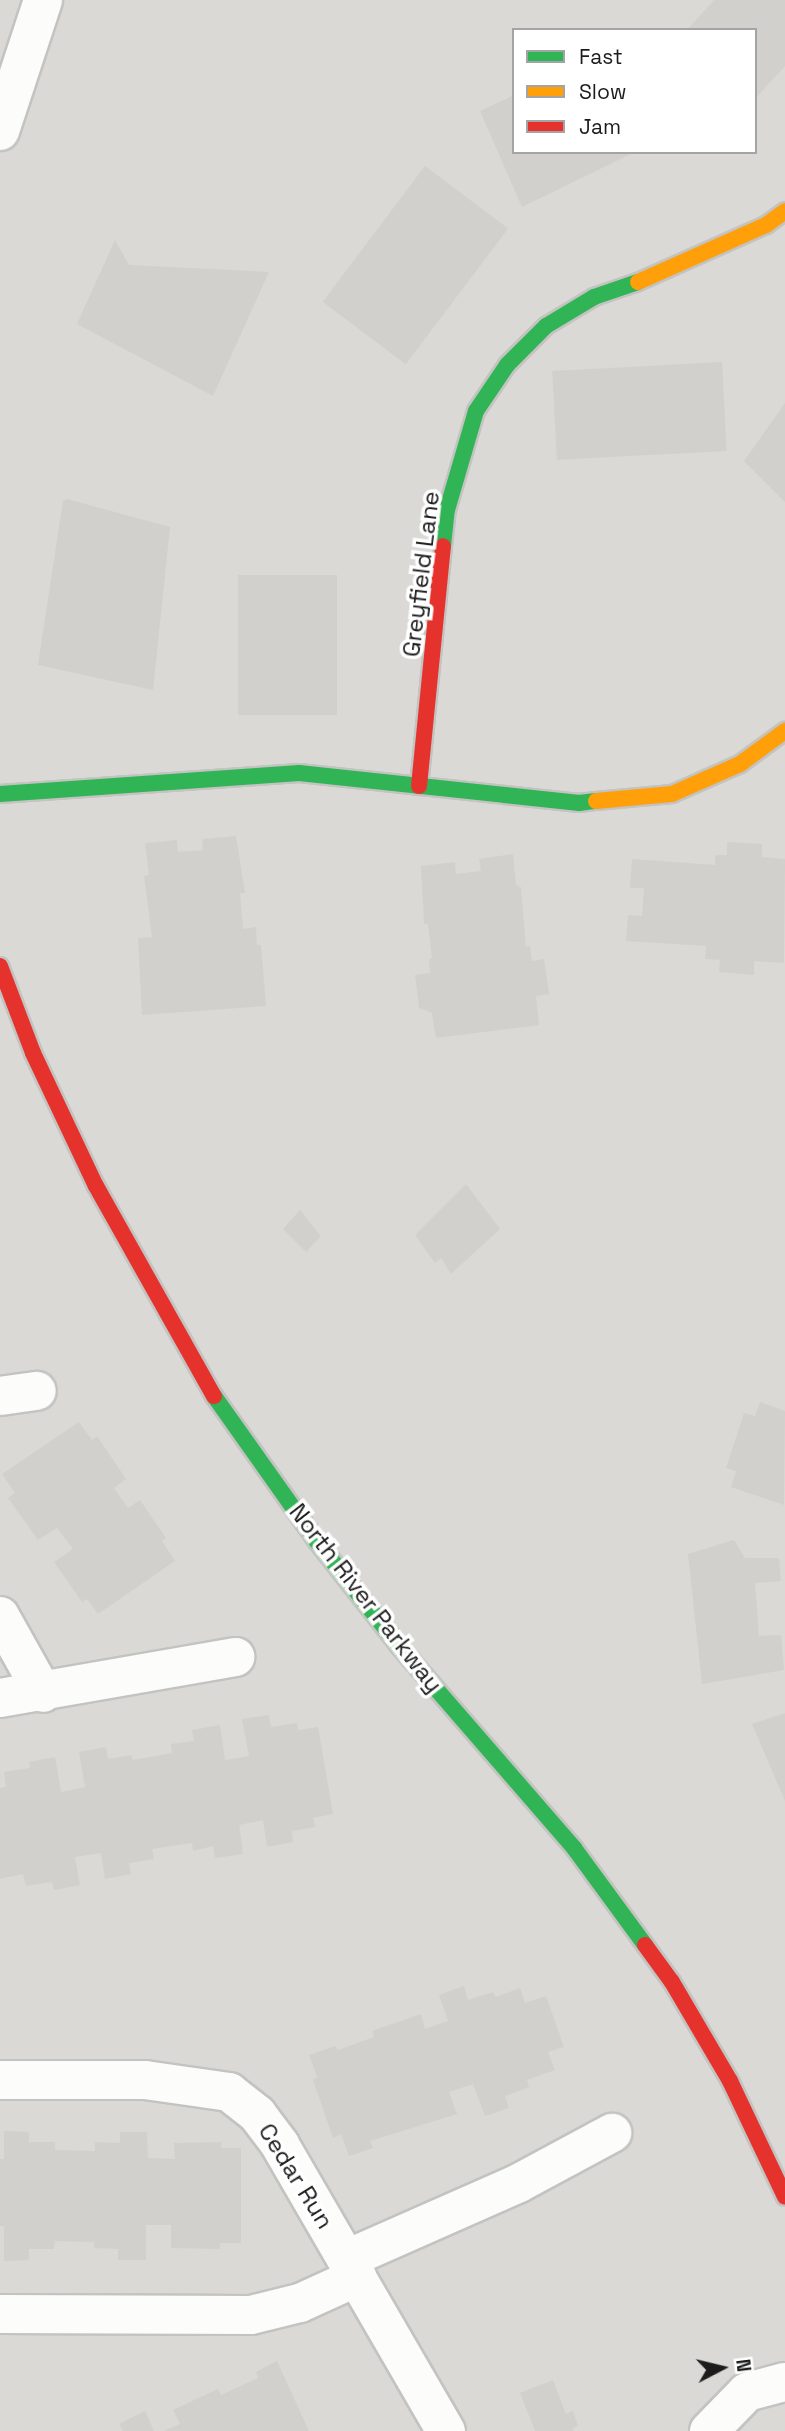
<!DOCTYPE html>
<style>
body{margin:0}
#map{position:relative;width:785px;height:2431px;overflow:hidden;background:#ebeae5;font-family:"Space Grotesk",sans-serif}
div>[style]{position:absolute}
.residential>*{inset:0;background:#dad9d6}
.building>*{inset:0;background:#d2d0cc;transform-origin:0 0}
.roads{filter:drop-shadow(2px 0 #c3c3c1) drop-shadow(-2px 0 #c3c3c1) drop-shadow(0 2px #c3c3c1) drop-shadow(0 -2px #c3c3c1)}
.street>*{height:38px;margin:-19px;padding:0 19px;transform-origin:19px;border-radius:19px;background:#fcfcfb}
.fast>*{height:16px;margin:-8px;padding:0 8px;transform-origin:8px;border-radius:8px;background:#30b455}
.slow>*{height:16px;margin:-8px;padding:0 8px;transform-origin:8px;border-radius:8px;background:#ff9f0a}
.jam>*{height:16px;margin:-8px;padding:0 8px;transform-origin:8px;border-radius:8px;background:#e5322d}
span{translate:-50% -50%;white-space:nowrap;text-align:center;line-height:1.15;-webkit-text-stroke:7px #fff;paint-order:stroke}
.street-label{font-size:24px;color:#1c1c1c}
.legend{position:absolute;left:512px;top:28px;width:245px;height:126px;box-sizing:border-box;background:#fff;border:2px solid #a4a4a4;margin:0;padding:9px 12px;list-style:none;font-size:21px;color:#1c1c1c}
.legend li{display:flex;align-items:center;gap:14px;height:35px}
.legend b{width:35px;border:2px solid #a4a4a4}
.north{position:absolute;left:687px;top:2333px;width:70px;height:70px;-webkit-text-stroke:5px #fff;paint-order:stroke;rotate:83deg;font-size:19px;font-weight:700;line-height:28px;text-align:center;color:#1c1c1c}
.north::after{content:'';display:block;margin:auto;width:24px;height:32px;background:#1c1c1c;clip-path:polygon(50% 0,100% 100%,50% 72%,0 100%)}
</style>
<div id="map">
<div class="residential">
<div style="clip-path:polygon(evenodd,0 0,785px 0,785px 2431px,0 2431px,0 0,514px 30px,755px 30px,755px 152px,514px 152px,514px 30px)"></div>
</div>
<div class="building">
<div style="clip-path:polygon(714px 0,785px 0,785px 66px,755px 99px,755px 30px,687px 30px)"></div>
<div style="clip-path:polygon(514px 95px,514px 152px,635px 152px,522px 207px,480px 111px)"></div>
<div style="left:425px;top:166px;width:104px;height:170px;rotate:37deg"></div>
<div style="clip-path:polygon(115px 240px,129px 265px,269px 272px,213px 396px,77px 324px)"></div>
<div style="left:722px;top:362px;width:89px;height:170px;rotate:87deg"></div>
<div style="clip-path:polygon(785px 403px,785px 502px,744px 461px)"></div>
<div style="clip-path:polygon(67px 499px,170px 527px,153px 690px,38px 665px,63px 501px)"></div>
<div style="left:238px;top:575px;width:99px;height:140px"></div>
<div style="clip-path:polygon(236px 836px,245px 893px,240px 893px,243px 929px,256px 927px,257px 945px,261px 945px,266px 1006px,142px 1015px,138px 938px,152px 937px,144px 876px,149px 875px,145px 843px,177px 840px,178px 852px,203px 850px,202px 839px)"></div>
<div style="clip-path:polygon(727px 842px,762px 844px,762px 857px,785px 859px,784px 963px,754px 961px,754px 975px,719px 972px,720px 960px,705px 959px,706px 946px,626px 941px,628px 915px,642px 916px,644px 888px,630px 888px,632px 859px,715px 865px,715px 855px,727px 855px)"></div>
<div style="clip-path:polygon(513px 854px,516px 885px,521px 887px,526px 947px,530px 946px,532px 961px,544px 959px,549px 994px,536px 996px,539px 1025px,436px 1038px,432px 1013px,419px 1008px,415px 975px,430px 973px,429px 959px,432px 958px,428px 924px,424px 924px,421px 866px,455px 862px,456px 874px,481px 871px,479px 859px)"></div>
<div style="clip-path:polygon(466px 1184px,500px 1229px,451px 1274px,441px 1258px,435px 1263px,415px 1235px)"></div>
<div style="clip-path:polygon(300px 1210px,321px 1236px,306px 1252px,283px 1229px)"></div>
<div style="clip-path:polygon(760px 1402px,785px 1411px,784px 1505px,731px 1487px,736px 1471px,726px 1468px,744px 1413px,755px 1416px)"></div>
<div style="clip-path:polygon(79px 1422px,92px 1440px,97px 1436px,126px 1479px,114px 1488px,128px 1508px,140px 1500px,166px 1538px,162px 1541px,175px 1561px,98px 1614px,87px 1599px,82px 1602px,54px 1562px,73px 1549px,57px 1528px,38px 1540px,8px 1498px,15px 1493px,2px 1474px)"></div>
<div style="clip-path:polygon(734px 1540px,745px 1558px,779px 1558px,781px 1581px,755px 1583px,759px 1636px,781px 1635px,784px 1670px,702px 1684px,688px 1554px)"></div>
<div style="clip-path:polygon(785px 1713px,785px 1801px,752px 1724px)"></div>
<div style="clip-path:polygon(269px 1715px,271px 1727px,297px 1723px,298px 1730px,318px 1727px,333px 1814px,313px 1818px,315px 1827px,292px 1831px,293px 1842px,267px 1847px,263px 1820px,239px 1825px,243px 1854px,215px 1858px,213px 1846px,193px 1851px,192px 1843px,152px 1849px,154px 1859px,129px 1863px,131px 1874px,105px 1879px,101px 1853px,75px 1857px,80px 1885px,54px 1890px,52px 1882px,26px 1886px,23px 1874px,0 1879px,0 1788px,6px 1787px,4px 1772px,30px 1768px,29px 1762px,55px 1757px,61px 1792px,85px 1787px,79px 1752px,106px 1747px,108px 1759px,131px 1755px,133px 1760px,172px 1753px,171px 1744px,194px 1741px,192px 1730px,220px 1725px,225px 1760px,249px 1756px,242px 1719px)"></div>
<div style="clip-path:polygon(464px 1986px,468px 2000px,493px 1992px,496px 1997px,520px 1988px,525px 2003px,546px 1996px,564px 2047px,548px 2052px,555px 2070px,527px 2080px,529px 2087px,505px 2096px,509px 2108px,485px 2116px,473px 2084px,449px 2092px,457px 2114px,370px 2141px,373px 2148px,349px 2156px,341px 2134px,333px 2138px,313px 2080px,317px 2077px,309px 2055px,335px 2046px,338px 2050px,374px 2037px,372px 2031px,421px 2014px,425px 2029px,448px 2021px,439px 1995px)"></div>
<div style="clip-path:polygon(4px 2131px,29px 2132px,29px 2142px,55px 2142px,55px 2150px,95px 2151px,95px 2142px,120px 2143px,120px 2132px,147px 2132px,148px 2158px,175px 2159px,174px 2143px,222px 2142px,221px 2148px,241px 2148px,241px 2243px,220px 2243px,220px 2249px,171px 2248px,171px 2225px,146px 2225px,146px 2260px,118px 2260px,118px 2249px,94px 2248px,94px 2242px,55px 2241px,54px 2249px,29px 2249px,29px 2260px,4px 2261px,4px 2226px,0 2226px,0 2159px,4px 2159px)"></div>
<div style="clip-path:polygon(277px 2361px,309px 2431px,164px 2431px,180px 2424px,173px 2410px,218px 2389px,221px 2395px,258px 2378px,256px 2372px)"></div>
<div style="clip-path:polygon(553px 2380px,566px 2414px,573px 2411px,578px 2426px,573px 2428px,574px 2431px,535px 2431px,520px 2393px)"></div>
<div style="clip-path:polygon(145px 2411px,154px 2431px,123px 2431px,119px 2424px)"></div>
</div>
<div class="roads">
<div class="street">
<div style="left:0;top:131px;width:138px;rotate:-71.8deg"></div>
<div style="left:0;top:1396px;width:37px;rotate:-8deg"></div>
<div style="left:0;top:1616px;width:88px;rotate:60.8deg"></div>
<div style="left:0;top:1698px;width:239px;rotate:-9.9deg"></div>
<div style="left:0;top:2080px;width:145px"></div>
<div style="left:145px;top:2080px;width:85px;rotate:8.1deg"></div>
<div style="left:229px;top:2092px;width:36px;rotate:38deg"></div>
<div style="left:257px;top:2114px;width:39px;rotate:53deg"></div>
<div style="left:280px;top:2145px;width:331px;rotate:59.9deg"></div>
<div style="left:347px;top:2259px;width:188px;rotate:-23.8deg"></div>
<div style="left:519px;top:2183px;width:106px;rotate:-28.3deg"></div>
<div style="left:0;top:2314px;width:251px;rotate:0.2deg"></div>
<div style="left:251px;top:2315px;width:50px;rotate:-13.8deg"></div>
<div style="left:300px;top:2303px;width:63px;rotate:-24.5deg"></div>
<div style="left:709px;top:2431px;width:54px;rotate:-45.7deg"></div>
<div style="left:747px;top:2392px;width:39px;rotate:-15deg"></div>
</div>
<div class="fast">
<div style="left:443px;top:546px;width:36px;rotate:-84deg"></div>
<div style="left:447px;top:510px;width:103px;rotate:-73.7deg"></div>
<div style="left:476px;top:411px;width:55px;rotate:-56deg"></div>
<div style="left:507px;top:365px;width:55px;rotate:-45deg"></div>
<div style="left:546px;top:326px;width:56px;rotate:-31.1deg"></div>
<div style="left:594px;top:297px;width:46px;rotate:-18.8deg"></div>
<div style="left:0;top:794px;width:300px;rotate:-4deg"></div>
<div style="left:299px;top:773px;width:282px;rotate:6.1deg"></div>
<div style="left:579px;top:803px;width:17px;rotate:-7deg"></div>
<div style="left:214px;top:1396px;width:176px;rotate:54.7deg"></div>
<div style="left:316px;top:1540px;width:135px;rotate:51.9deg"></div>
<div style="left:399px;top:1646px;width:267px;rotate:49.1deg"></div>
<div style="left:574px;top:1848px;width:120px;rotate:53.8deg"></div>
</div>
<div class="slow">
<div style="left:638px;top:282px;width:140px;rotate:-24deg"></div>
<div style="left:766px;top:225px;width:24px;rotate:-36deg"></div>
<div style="left:596px;top:801px;width:76px;rotate:-5.3deg"></div>
<div style="left:672px;top:794px;width:74px;rotate:-23.8deg"></div>
<div style="left:740px;top:764px;width:56px;rotate:-36.3deg"></div>
</div>
<div class="jam">
<div style="left:419px;top:786px;width:241px;rotate:-84.3deg"></div>
<div style="left:0;top:966px;width:93px;rotate:69.2deg"></div>
<div style="left:33px;top:1053px;width:147px;rotate:64.7deg"></div>
<div style="left:96px;top:1186px;width:241px;rotate:60.7deg"></div>
<div style="left:645px;top:1945px;width:46px;rotate:53.9deg"></div>
<div style="left:672px;top:1982px;width:115px;rotate:59.6deg"></div>
<div style="left:730px;top:2081px;width:128px;rotate:64.6deg"></div>
</div>
</div>
<div class="street-label">
<span style="left:421px;top:574px;rotate:-83deg">Greyfield Lane</span>
<span style="left:366px;top:1598px;rotate:52deg">North River Parkway</span>
<span style="left:296px;top:2176px;rotate:58deg">Cedar Run</span>
</div>
<ul class="legend">
<li><b style="height:9px;background:#30b455"></b>Fast</li>
<li><b style="height:9px;background:#ff9f0a"></b>Slow</li>
<li><b style="height:9px;background:#e5322d"></b>Jam</li>
</ul>
<div class="north">N</div>
</div>
